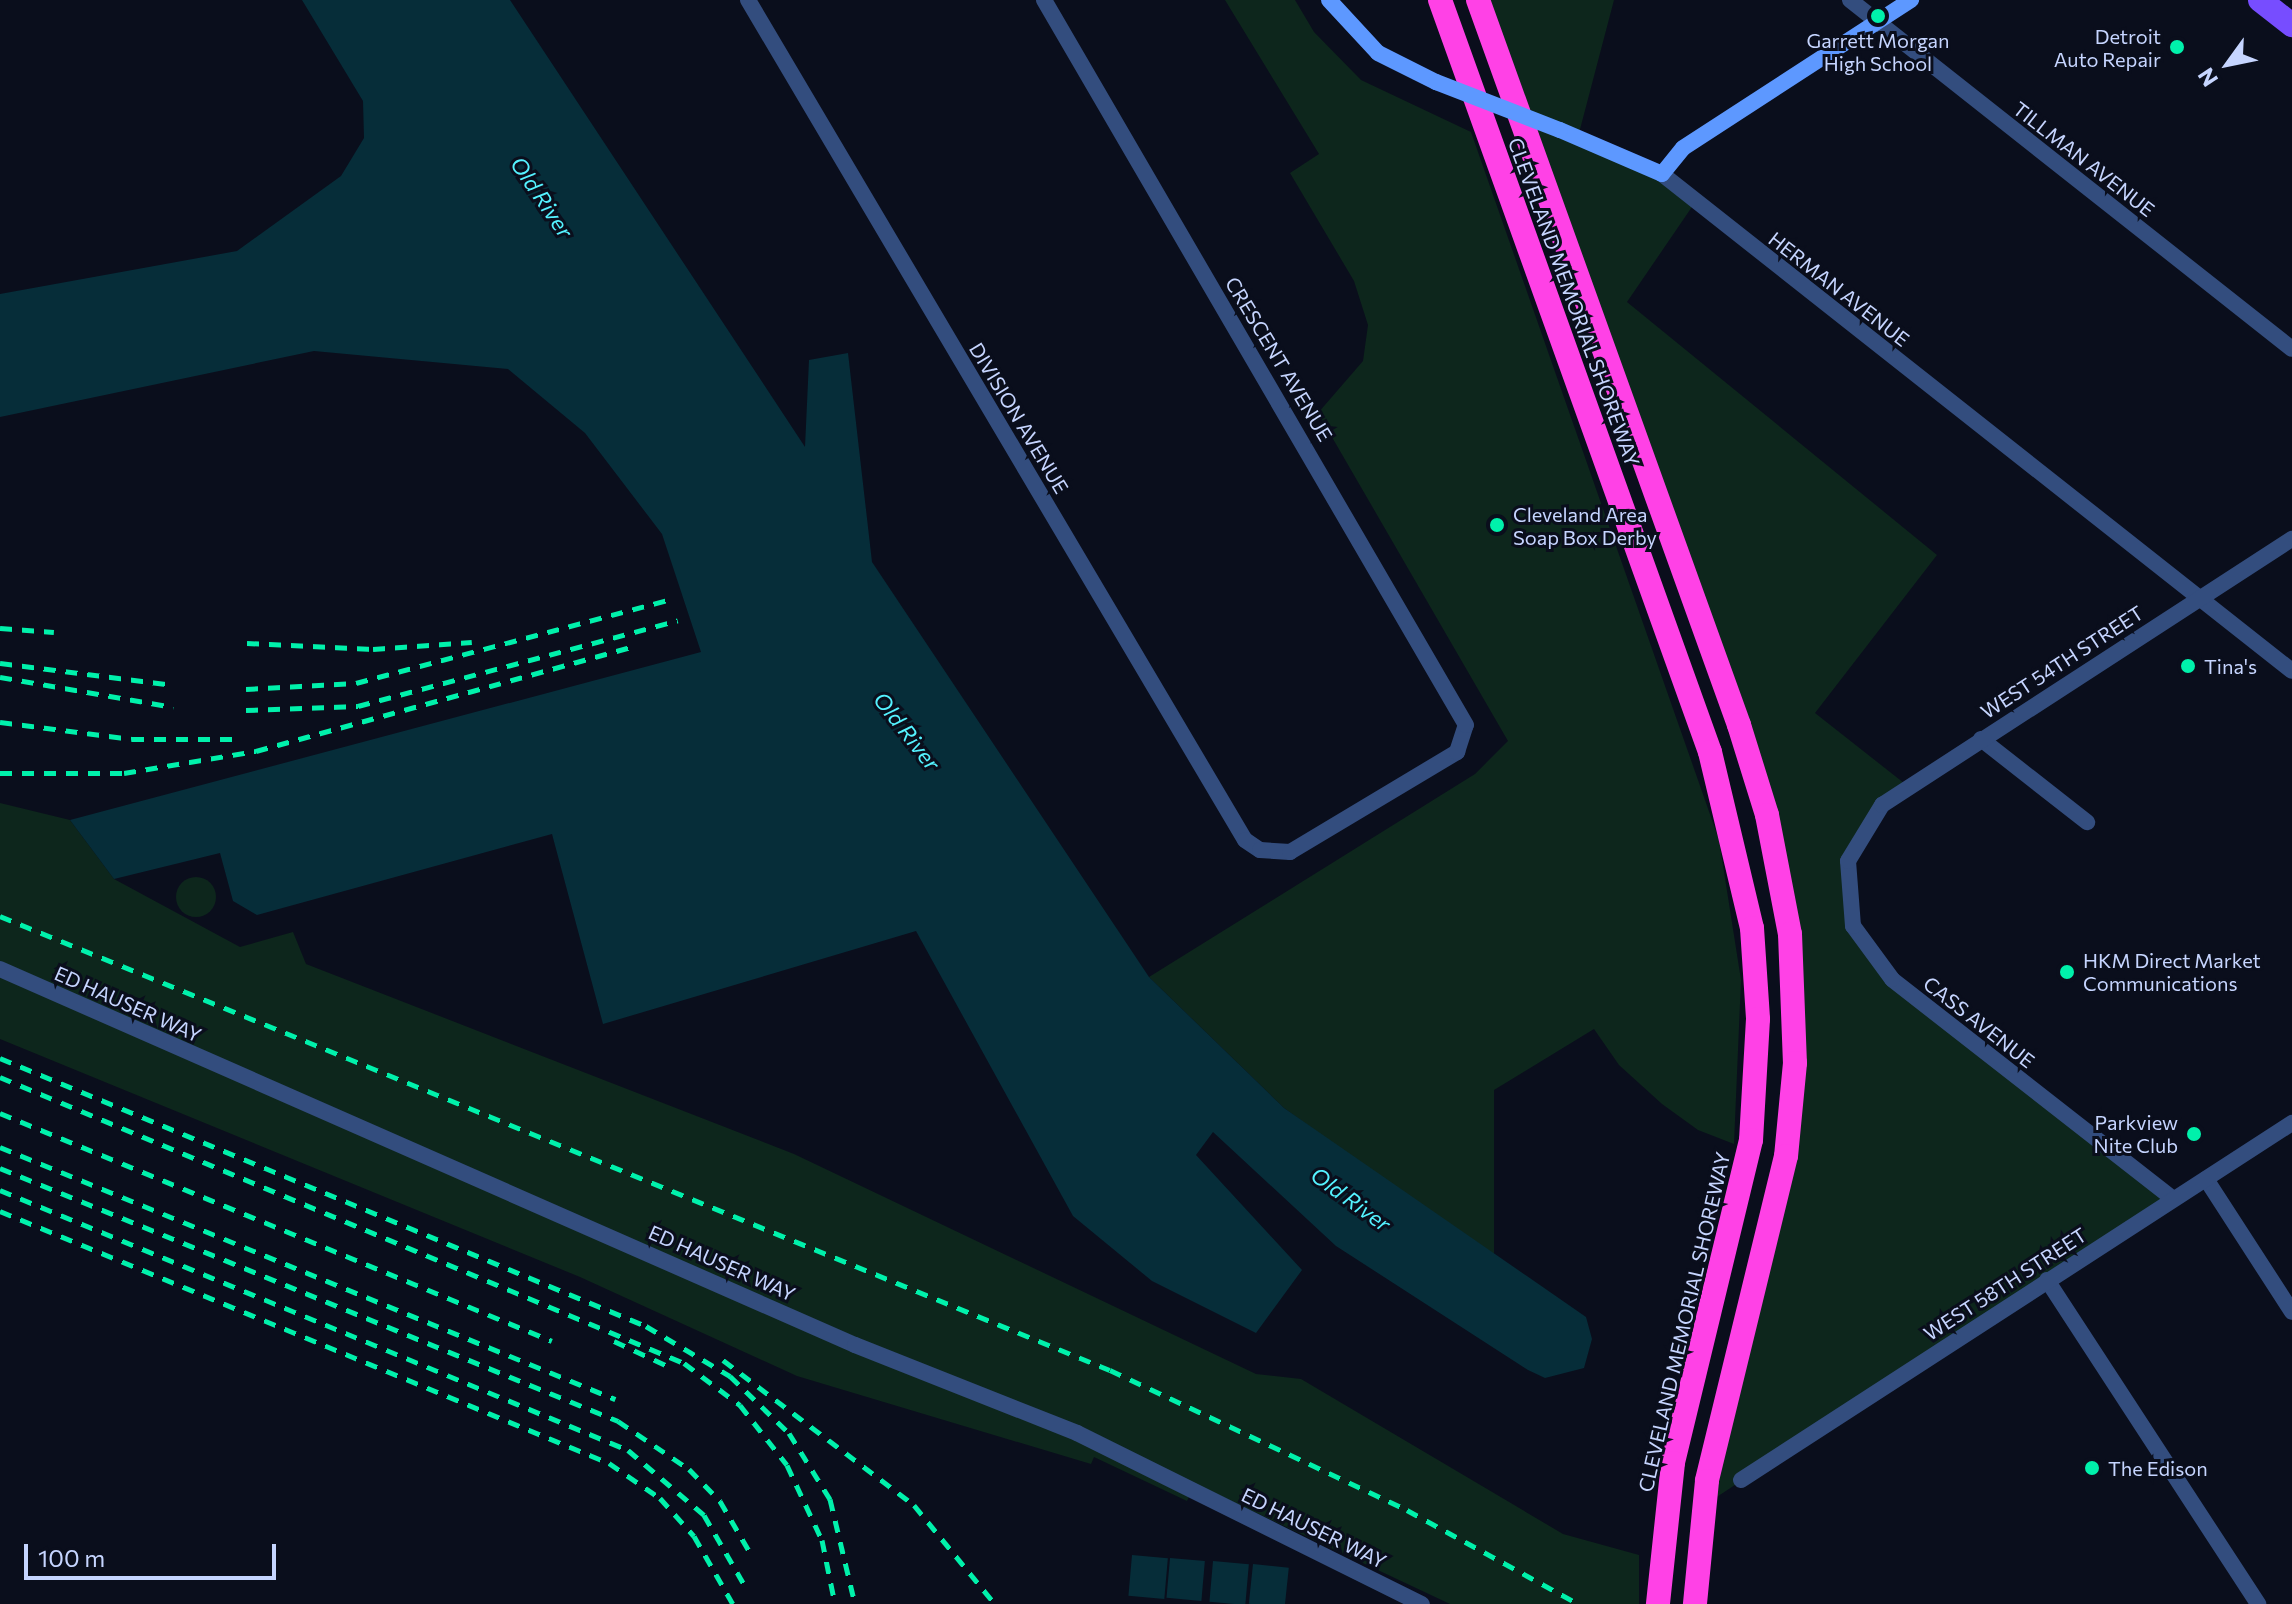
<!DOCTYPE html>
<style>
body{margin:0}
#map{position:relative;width:2292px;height:1604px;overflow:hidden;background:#0a0e1c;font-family:Commissioner,sans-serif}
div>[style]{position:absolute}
.green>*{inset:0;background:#0d261c}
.round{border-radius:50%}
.water>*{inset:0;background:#062d39;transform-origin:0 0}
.street>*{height:16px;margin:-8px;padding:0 8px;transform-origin:8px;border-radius:8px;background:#334d7e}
.secondary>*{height:16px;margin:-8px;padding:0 8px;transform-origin:8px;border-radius:8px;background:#5d98ff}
.primary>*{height:24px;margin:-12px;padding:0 12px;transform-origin:12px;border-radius:12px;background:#774dff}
.highway>*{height:24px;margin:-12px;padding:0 12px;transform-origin:12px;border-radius:12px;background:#ff41e6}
.rail>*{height:5px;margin-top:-2.5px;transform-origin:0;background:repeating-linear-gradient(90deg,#00f1ab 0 12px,transparent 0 22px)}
.secondary-bridge>*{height:16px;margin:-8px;padding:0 8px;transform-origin:8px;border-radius:8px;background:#5d98ff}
.dots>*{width:22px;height:22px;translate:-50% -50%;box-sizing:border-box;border:4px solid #0a0e1c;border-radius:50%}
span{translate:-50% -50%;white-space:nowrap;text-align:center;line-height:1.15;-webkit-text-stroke:6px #0a0e1c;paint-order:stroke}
.poi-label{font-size:20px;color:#c6d5ff}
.right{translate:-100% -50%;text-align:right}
.left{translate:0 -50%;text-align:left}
.street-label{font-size:20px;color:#c6d5ff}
.water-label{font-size:22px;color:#54f2ff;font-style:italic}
.north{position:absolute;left:2188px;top:24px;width:80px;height:80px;-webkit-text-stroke:6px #0a0e1c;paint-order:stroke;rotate:237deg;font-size:22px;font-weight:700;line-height:32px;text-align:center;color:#c6d5ff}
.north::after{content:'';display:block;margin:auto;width:28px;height:36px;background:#c6d5ff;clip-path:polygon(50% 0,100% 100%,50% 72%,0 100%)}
.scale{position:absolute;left:24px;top:1544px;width:252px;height:36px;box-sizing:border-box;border:4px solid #c6d5ff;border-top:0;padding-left:10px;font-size:24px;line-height:28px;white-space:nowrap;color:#c6d5ff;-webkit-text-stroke:6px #0a0e1c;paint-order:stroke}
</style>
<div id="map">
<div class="green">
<div style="clip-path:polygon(1225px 0,1295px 0,1314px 32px,1361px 80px,1471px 132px,1719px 840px,1741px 980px,1734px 1144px,1698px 1130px,1662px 1104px,1619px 1065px,1594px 1029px,1494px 1090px,1494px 1259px,1284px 1108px,1149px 977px,1475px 774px,1508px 741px,1318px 413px,1363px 361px,1368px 325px,1354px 281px,1290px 173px,1319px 154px)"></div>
<div style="clip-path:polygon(1478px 0,1614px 0,1578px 137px,1696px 201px,1627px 302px,1937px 555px,1815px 713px,1909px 787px,1882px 805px,1848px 861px,1864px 947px,2172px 1198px,1703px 1506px,1786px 1156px,1780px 872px)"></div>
<div style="clip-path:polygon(0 803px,70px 820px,114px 879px,240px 947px,293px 932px,306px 964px,794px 1154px,1256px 1374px,1301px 1379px,1563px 1534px,1639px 1555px,1639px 1604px,1450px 1604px,1195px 1484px,1187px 1501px,1094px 1457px,1091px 1464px,797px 1376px,580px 1277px,0 1039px)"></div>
<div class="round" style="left:176px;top:877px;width:40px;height:40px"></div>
</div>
<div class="water">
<div style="clip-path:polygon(302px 0,510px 0,805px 447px,809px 360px,848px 353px,872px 562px,1149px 977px,1284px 1108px,1586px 1317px,1592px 1339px,1584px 1368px,1545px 1378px,1528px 1370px,1336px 1246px,1213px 1132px,1196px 1155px,1302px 1270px,1256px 1333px,1152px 1281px,1073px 1216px,916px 931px,603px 1024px,552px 834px,257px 915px,233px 901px,220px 853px,114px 879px,70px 820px,701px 652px,662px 534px,585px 433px,508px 369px,314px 351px,0 417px,0 294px,237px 251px,341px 176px,364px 138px,363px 101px)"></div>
<div style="left:1132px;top:1555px;width:36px;height:41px;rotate:5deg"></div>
<div style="left:1170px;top:1558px;width:35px;height:40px;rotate:5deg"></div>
<div style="left:1213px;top:1561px;width:36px;height:41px;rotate:5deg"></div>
<div style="left:1253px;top:1564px;width:36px;height:40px;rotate:6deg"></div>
</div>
<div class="street">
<div style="left:748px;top:0;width:976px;rotate:59.39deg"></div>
<div style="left:1245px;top:840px;width:18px;rotate:34deg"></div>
<div style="left:1260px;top:850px;width:30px;rotate:4deg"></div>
<div style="left:1290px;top:852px;width:195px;rotate:-30.9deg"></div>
<div style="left:1457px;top:752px;width:28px;rotate:-72deg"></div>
<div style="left:1466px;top:725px;width:839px;rotate:-120.2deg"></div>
<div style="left:1850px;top:0;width:563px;rotate:38.29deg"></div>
<div style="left:1662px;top:174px;width:802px;rotate:38.27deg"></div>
<div style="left:1981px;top:739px;width:135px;rotate:38.1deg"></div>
<div style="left:0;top:969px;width:934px;rotate:23.74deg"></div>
<div style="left:855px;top:1345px;width:239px;rotate:21.6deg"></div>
<div style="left:1077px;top:1433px;width:385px;rotate:26.4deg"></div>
<div style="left:2206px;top:1179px;width:158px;rotate:57.1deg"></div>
<div style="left:2172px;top:1198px;width:355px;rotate:-142deg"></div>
<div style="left:1892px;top:979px;width:66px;rotate:-126.3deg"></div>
<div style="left:1853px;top:926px;width:65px;rotate:-94.4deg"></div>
<div style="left:1848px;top:861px;width:66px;rotate:-58.7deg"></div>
<div style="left:1882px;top:805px;width:489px;rotate:-33deg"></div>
<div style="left:2047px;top:1280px;width:387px;rotate:56.9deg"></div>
<div style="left:1741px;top:1480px;width:657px;rotate:-32.94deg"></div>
</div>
<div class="secondary">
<div style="left:1329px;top:0;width:72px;rotate:47.2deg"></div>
<div style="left:1378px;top:53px;width:65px;rotate:26.6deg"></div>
<div style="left:1560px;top:130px;width:111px;rotate:23.3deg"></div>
<div style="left:1662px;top:174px;width:33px;rotate:-51deg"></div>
<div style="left:1683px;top:148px;width:272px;rotate:-33deg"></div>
</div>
<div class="primary">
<div style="left:2260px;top:0;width:41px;rotate:38deg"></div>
</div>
<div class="highway">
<div style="left:1440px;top:0;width:799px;rotate:70.25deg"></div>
<div style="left:1710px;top:752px;width:181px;rotate:76.6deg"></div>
<div style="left:1752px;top:928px;width:91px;rotate:86.2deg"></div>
<div style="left:1758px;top:1019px;width:121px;rotate:93.3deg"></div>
<div style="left:1751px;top:1140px;width:332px;rotate:103.6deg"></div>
<div style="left:1673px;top:1463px;width:142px;rotate:96.1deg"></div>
<div style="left:1478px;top:0;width:771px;rotate:70.2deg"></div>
<div style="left:1739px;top:725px;width:94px;rotate:72.7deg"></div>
<div style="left:1767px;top:815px;width:121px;rotate:79.1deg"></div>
<div style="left:1790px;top:934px;width:129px;rotate:87.8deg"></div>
<div style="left:1795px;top:1063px;width:93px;rotate:95.5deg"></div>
<div style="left:1786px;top:1156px;width:334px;rotate:103.7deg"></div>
<div style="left:1707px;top:1481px;width:124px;rotate:95.6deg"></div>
</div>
<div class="rail">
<div style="left:0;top:628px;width:54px;rotate:4.2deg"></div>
<div style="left:247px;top:643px;width:126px;rotate:2.7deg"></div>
<div style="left:373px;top:649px;width:99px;rotate:-4deg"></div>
<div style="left:0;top:663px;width:175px;rotate:7.2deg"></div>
<div style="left:0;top:677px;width:176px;rotate:9.8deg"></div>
<div style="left:246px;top:689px;width:110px;rotate:-3.1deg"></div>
<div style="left:356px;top:683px;width:326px;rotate:-14.9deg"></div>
<div style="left:246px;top:710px;width:112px;rotate:-2deg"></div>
<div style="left:358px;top:706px;width:331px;rotate:-15deg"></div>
<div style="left:0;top:722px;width:133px;rotate:7.3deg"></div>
<div style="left:132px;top:739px;width:104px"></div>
<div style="left:0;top:773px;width:124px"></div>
<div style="left:124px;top:773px;width:134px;rotate:-9.5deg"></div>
<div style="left:256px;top:751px;width:390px;rotate:-15.5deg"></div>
<div style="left:0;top:916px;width:1199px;rotate:22.25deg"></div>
<div style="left:1110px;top:1370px;width:328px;rotate:25.2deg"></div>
<div style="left:1407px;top:1510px;width:196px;rotate:28.7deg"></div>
<div style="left:0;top:1058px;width:699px;rotate:22.53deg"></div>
<div style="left:646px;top:1326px;width:98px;rotate:30.8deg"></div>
<div style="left:730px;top:1376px;width:82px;rotate:44deg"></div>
<div style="left:789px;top:1433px;width:78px;rotate:58.2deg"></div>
<div style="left:830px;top:1499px;width:108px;rotate:76.6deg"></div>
<div style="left:0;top:1077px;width:741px;rotate:22.69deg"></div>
<div style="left:684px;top:1363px;width:70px;rotate:36.9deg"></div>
<div style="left:740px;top:1405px;width:76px;rotate:51.9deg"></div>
<div style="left:787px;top:1465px;width:83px;rotate:65deg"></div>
<div style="left:822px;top:1540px;width:65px;rotate:78.5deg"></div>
<div style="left:0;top:1113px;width:597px;rotate:22.44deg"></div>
<div style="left:0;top:1147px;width:665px;rotate:22.28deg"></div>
<div style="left:0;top:1168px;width:668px;rotate:22.26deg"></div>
<div style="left:618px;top:1421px;width:86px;rotate:34.1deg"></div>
<div style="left:689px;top:1469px;width:45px;rotate:45.9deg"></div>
<div style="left:720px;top:1501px;width:64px;rotate:59.8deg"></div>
<div style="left:0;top:1190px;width:680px;rotate:22.49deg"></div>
<div style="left:628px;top:1450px;width:100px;rotate:40.5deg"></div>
<div style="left:704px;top:1515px;width:82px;rotate:60deg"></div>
<div style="left:0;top:1211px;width:659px;rotate:22.48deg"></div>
<div style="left:609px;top:1463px;width:62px;rotate:34.5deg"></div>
<div style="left:660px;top:1498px;width:51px;rotate:48.2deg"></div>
<div style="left:694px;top:1536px;width:78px;rotate:60.2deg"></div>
<div style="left:614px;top:1341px;width:64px;rotate:25deg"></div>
<div style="left:723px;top:1360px;width:240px;rotate:37.2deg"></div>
<div style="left:914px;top:1505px;width:128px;rotate:50.7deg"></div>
</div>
<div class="secondary-bridge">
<div style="left:1436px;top:82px;width:133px;rotate:21.2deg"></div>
</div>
<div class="dots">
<div style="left:1878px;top:16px;background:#00f1ab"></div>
<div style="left:2177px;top:47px;background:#00f1ab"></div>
<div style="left:1497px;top:525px;background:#00f1ab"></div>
<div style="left:2188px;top:666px;background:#00f1ab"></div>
<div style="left:2067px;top:972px;background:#00f1ab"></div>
<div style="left:2194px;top:1134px;background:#00f1ab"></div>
<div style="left:2092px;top:1468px;background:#00f1ab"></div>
</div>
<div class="poi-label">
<span class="right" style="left:2161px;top:48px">Detroit<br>Auto Repair</span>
<span style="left:1878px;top:52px">Garrett Morgan<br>High School</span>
<span class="left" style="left:1513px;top:526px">Cleveland Area<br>Soap Box Derby</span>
<span class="left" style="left:2204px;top:666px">Tina's</span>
<span class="left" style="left:2083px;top:972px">HKM Direct Market<br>Communications</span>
<span class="right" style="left:2178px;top:1134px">Parkview<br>Nite Club</span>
<span class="left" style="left:2108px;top:1468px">The Edison</span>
</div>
<div class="street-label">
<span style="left:2084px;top:159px;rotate:38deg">TILLMAN AVENUE</span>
<span style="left:1839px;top:289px;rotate:38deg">HERMAN AVENUE</span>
<span style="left:1574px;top:302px;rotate:70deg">CLEVELAND MEMORIAL SHOREWAY</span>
<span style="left:1279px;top:359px;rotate:59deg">CRESCENT AVENUE</span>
<span style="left:1019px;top:418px;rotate:59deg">DIVISION AVENUE</span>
<span style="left:2062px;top:662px;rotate:-33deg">WEST 54TH STREET</span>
<span style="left:128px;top:1004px;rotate:24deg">ED HAUSER WAY</span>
<span style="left:1979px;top:1022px;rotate:38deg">CASS AVENUE</span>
<span style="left:722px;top:1263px;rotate:24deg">ED HAUSER WAY</span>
<span style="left:2005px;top:1284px;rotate:-33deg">WEST 58TH STREET</span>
<span style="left:1684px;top:1322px;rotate:-77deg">CLEVELAND MEMORIAL SHOREWAY</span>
<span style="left:1314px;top:1528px;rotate:26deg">ED HAUSER WAY</span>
</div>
<div class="water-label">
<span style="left:542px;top:197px;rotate:56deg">Old River</span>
<span style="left:907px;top:731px;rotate:52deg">Old River</span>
<span style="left:1351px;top:1199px;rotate:36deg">Old River</span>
</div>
<div class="north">N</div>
<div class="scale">100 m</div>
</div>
